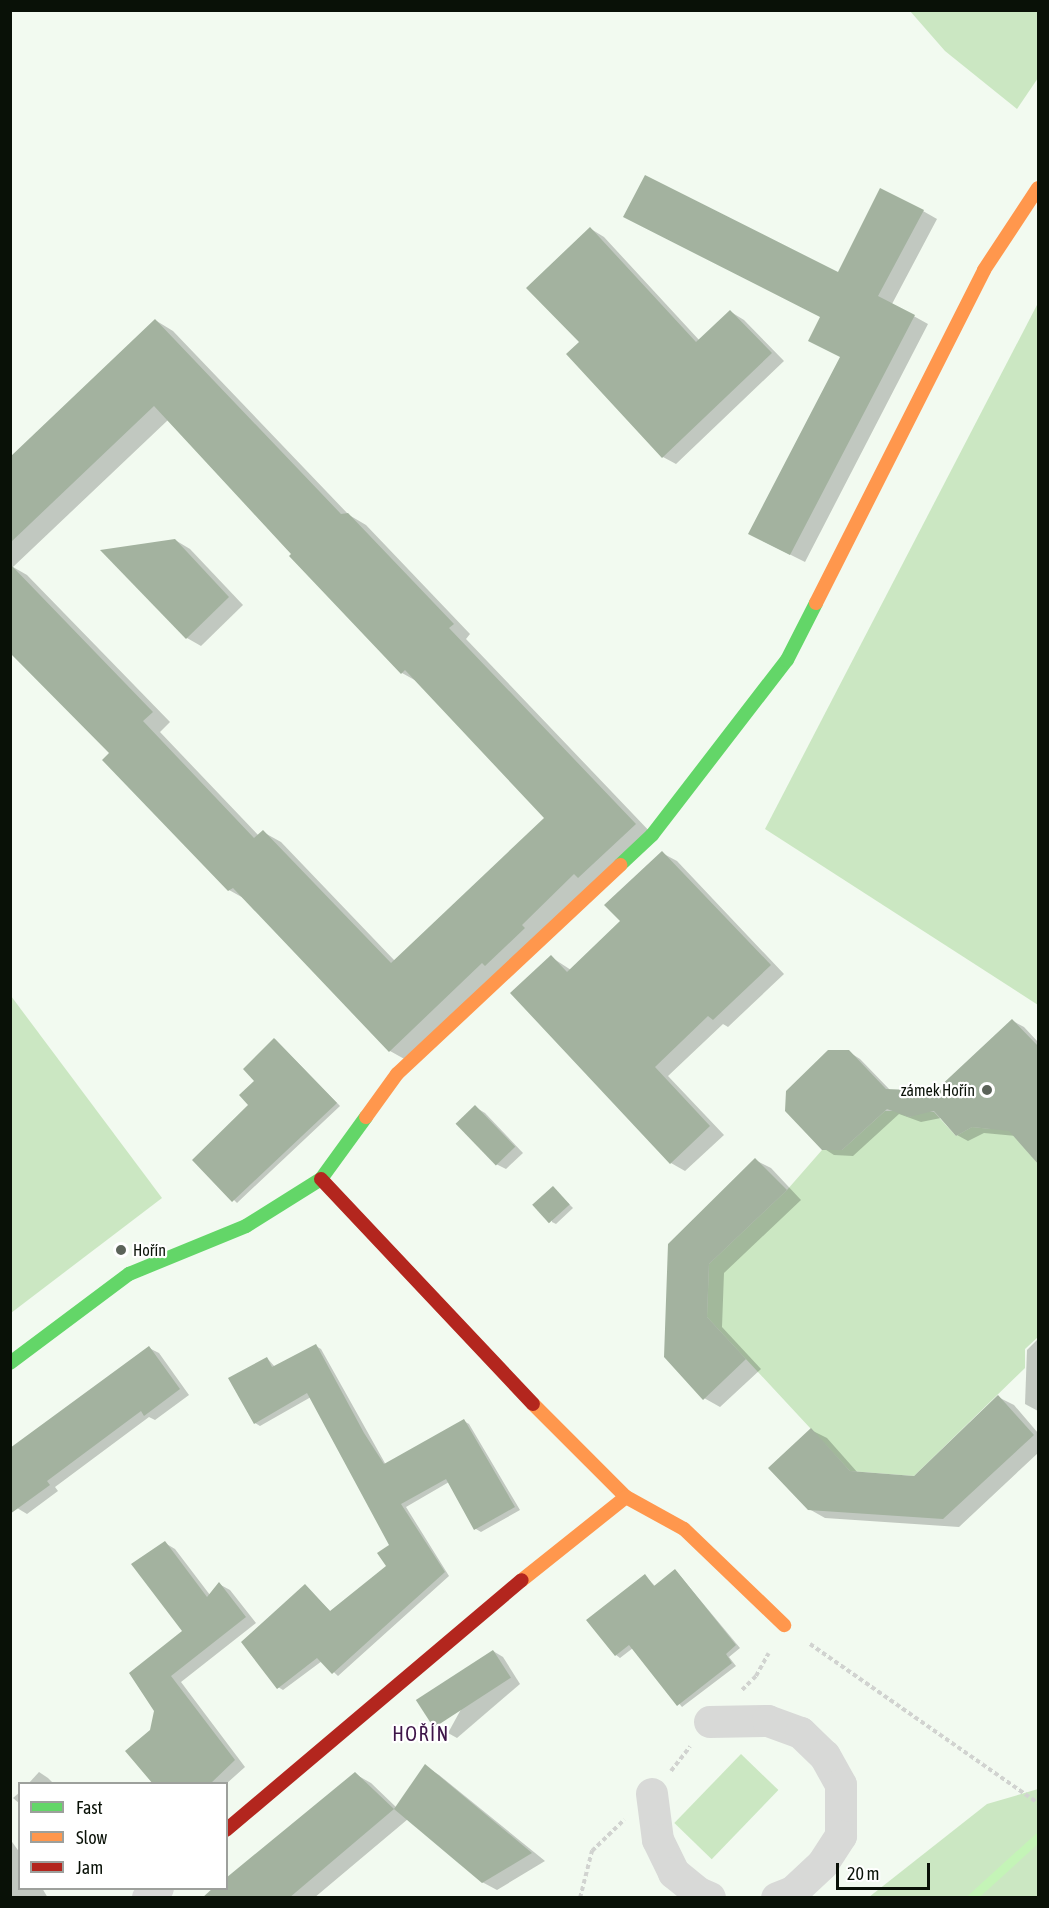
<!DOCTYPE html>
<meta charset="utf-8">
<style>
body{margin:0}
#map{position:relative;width:1049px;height:1908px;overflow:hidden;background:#f2faf0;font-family:"Asap Condensed",sans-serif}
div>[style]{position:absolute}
.green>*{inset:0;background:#cbe7c2;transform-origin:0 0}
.shadow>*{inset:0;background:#0003}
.stream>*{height:9px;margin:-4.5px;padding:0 4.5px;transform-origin:4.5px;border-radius:4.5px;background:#c4f4b7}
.building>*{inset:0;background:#a3b29f;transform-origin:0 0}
.path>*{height:4px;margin-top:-2px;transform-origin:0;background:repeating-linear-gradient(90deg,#d1d3d0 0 4.5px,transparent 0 7.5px)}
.street>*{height:32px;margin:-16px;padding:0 16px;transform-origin:16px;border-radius:16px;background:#d8d9d7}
.fast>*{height:14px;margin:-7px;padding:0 7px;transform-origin:7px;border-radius:7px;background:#63d668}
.slow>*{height:14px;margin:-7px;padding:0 7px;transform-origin:7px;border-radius:7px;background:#ff974d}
.jam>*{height:14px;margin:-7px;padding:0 7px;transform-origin:7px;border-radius:7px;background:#b3261e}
.dots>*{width:16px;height:16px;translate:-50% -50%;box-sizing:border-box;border:3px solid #fff;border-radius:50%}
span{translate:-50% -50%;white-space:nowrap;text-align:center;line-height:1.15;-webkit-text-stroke:4.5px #fff;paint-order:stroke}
.poi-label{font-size:16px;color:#091107}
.right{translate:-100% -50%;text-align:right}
.left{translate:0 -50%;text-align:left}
.quarter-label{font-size:20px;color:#3e1549;letter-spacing:1.5px}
.frame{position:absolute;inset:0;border:12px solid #091107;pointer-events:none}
.legend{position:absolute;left:18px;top:1782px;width:210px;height:108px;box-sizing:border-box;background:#fff;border:2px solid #9da09c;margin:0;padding:8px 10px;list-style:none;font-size:18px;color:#091107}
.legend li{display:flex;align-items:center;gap:12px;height:30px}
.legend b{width:30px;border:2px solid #9da09c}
.scale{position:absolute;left:836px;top:1863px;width:94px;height:27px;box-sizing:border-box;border:3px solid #091107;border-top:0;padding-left:8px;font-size:18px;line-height:21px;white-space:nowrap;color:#091107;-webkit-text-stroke:4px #fff;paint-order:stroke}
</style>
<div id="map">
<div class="green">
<div style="clip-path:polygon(910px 11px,1038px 11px,1038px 78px,1017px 109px,945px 51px)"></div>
<div style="clip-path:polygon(1038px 303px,1038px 1005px,765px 829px)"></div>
<div style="clip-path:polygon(11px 996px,162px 1198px,11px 1313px)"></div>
<div style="clip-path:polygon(885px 1111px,897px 1111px,909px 1117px,922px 1112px,934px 1112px,956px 1136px,972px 1127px,991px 1129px,1001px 1119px,1038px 1164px,1038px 1337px,1025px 1349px,1025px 1368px,914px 1476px,850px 1471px,707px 1317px,709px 1264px,787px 1190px,822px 1150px,842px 1150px)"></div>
<div style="left:741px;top:1754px;width:52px;height:96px;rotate:44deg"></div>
<div style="clip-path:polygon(1038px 1789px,1038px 1897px,869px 1897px,987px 1804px)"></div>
</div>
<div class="shadow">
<div style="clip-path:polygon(923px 211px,937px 219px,892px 304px,928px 324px,805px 562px,763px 541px,841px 357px,822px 317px,838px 274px)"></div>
<div style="clip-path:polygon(591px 229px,604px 237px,700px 341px,731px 312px,744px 320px,784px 361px,676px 464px,663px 457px,581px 342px)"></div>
<div style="clip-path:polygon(evenodd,155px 320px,173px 331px,349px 515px,366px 525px,470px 634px,466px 639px,653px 835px,408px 1061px,390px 1051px,247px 900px,229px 890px,105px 760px,112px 753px,10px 651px,10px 459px,155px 320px,168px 420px,402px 673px,420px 683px,546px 818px,395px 961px,281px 842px,263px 832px,259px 836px,160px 732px,170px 722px,27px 575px,13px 567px,168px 420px)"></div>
<div style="clip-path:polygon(175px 540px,190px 549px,243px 605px,201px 646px,187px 638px)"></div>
<div style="clip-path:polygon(662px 853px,677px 861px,784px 974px,728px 1027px,723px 1024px,668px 1076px,724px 1135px,685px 1171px,671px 1163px,551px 957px,571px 970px,622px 921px)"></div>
<div style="clip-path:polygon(1013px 1021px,1024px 1027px,1038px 1042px,1038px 1161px,1016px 1136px,984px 1133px,968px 1141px,957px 1135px,941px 1118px,921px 1122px,899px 1114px,853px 1156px,834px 1155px,823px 1148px,849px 1052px,860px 1059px,891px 1091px,935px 1093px)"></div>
<div style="clip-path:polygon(275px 1039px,340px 1106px,237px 1203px,194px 1160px,250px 1105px,256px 1081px)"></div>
<div style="clip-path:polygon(475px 1107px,485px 1113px,523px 1153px,506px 1169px,496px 1164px,458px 1124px)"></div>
<div style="clip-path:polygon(755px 1160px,771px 1168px,801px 1200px,724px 1273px,722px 1327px,761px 1369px,720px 1407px,704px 1398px,665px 1356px)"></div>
<div style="clip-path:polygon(553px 1188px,573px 1208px,556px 1224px,552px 1222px)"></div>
<div style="clip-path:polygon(1038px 1339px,1038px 1411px,1025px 1404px,1027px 1350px)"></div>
<div style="clip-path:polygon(316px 1346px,321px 1349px,386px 1465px,464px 1421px,469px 1424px,520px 1510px,481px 1532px,476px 1529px,449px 1482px,406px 1507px,449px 1576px,338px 1676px,322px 1661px,283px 1690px,278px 1687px,305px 1586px,331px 1612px,388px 1566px,391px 1545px,311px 1397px,260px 1426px,255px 1423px,267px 1358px,275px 1367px)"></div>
<div style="clip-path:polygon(149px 1348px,159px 1353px,189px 1395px,155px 1420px,149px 1417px,55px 1487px,58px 1491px,27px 1514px,17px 1508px)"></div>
<div style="clip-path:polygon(998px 1397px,1014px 1405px,1038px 1433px,1038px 1453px,959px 1527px,825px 1518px,809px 1509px,811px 1430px,827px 1438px,858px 1473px,915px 1477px)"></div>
<div style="clip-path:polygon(165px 1543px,175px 1549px,210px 1595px,219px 1584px,230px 1590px,256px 1623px,181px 1682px,245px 1767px,226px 1784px,155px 1784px,151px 1731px,184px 1631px)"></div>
<div style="clip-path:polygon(676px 1571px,740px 1648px,729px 1657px,736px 1666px,682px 1707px,633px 1648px,620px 1658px,616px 1655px,645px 1576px,656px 1587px)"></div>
<div style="clip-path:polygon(493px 1651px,503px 1657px,520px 1684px,457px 1738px,448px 1733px)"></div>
<div style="clip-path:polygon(425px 1766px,439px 1775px,545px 1861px,497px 1890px,482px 1882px,408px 1819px,314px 1898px,206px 1898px,226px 1888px,355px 1774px,371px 1783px,397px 1808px)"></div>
<div style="clip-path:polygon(39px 1772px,48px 1778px,54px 1784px,28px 1784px)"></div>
<div style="clip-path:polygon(20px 1792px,20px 1804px,13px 1798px)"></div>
<div style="clip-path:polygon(10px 1839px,20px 1853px,20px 1888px,42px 1888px,48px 1898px,10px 1898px)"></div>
</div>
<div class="stream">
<div style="left:971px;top:1898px;width:91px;rotate:-42.3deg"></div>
</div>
<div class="building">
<div style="clip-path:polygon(645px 175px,838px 272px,880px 188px,924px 210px,878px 296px,915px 315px,790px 555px,748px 534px,840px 357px,808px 341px,820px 317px,623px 217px)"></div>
<div style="clip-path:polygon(590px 227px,696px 342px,730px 310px,772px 353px,662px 458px,566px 354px,579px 342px,526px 288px)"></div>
<div style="clip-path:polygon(155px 319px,341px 514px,348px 513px,454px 624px,449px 628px,636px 824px,578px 878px,574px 874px,522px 925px,525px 928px,485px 966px,482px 963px,389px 1052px,233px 888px,228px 891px,102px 760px,109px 753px,10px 653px,10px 564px,153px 712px,143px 721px,254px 838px,263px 830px,391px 963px,544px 818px,405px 670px,401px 674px,289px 556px,291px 554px,154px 406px,10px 543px,10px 457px)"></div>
<div style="clip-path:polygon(175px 539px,229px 597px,186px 639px,100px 550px)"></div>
<div style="clip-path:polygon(662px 851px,771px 965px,713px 1020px,708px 1016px,655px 1067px,710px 1126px,670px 1164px,510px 993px,551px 955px,567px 972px,620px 921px,604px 905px)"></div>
<div style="clip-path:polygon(1012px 1019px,1038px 1046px,1038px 1164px,1009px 1131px,972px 1127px,956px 1136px,934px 1111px,909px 1117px,887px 1109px,842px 1150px,822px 1150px,785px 1111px,786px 1091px,828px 1050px,849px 1050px,886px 1089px,935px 1091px)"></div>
<div style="clip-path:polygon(274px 1038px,337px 1103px,232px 1202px,192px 1160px,248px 1105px,239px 1095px,254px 1081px,243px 1069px)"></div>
<div style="left:475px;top:1105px;width:58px;height:27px;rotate:46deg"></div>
<div style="clip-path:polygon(755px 1158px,787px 1190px,709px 1264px,707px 1317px,746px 1359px,703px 1400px,664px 1357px,668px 1244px)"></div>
<div style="left:553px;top:1186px;width:25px;height:28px;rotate:48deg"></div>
<div style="clip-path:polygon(316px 1344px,364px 1433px,384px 1464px,464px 1419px,515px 1507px,474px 1530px,446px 1479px,401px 1504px,445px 1572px,332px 1674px,317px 1658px,277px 1689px,241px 1642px,305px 1584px,330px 1611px,386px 1566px,377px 1553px,389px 1545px,307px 1393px,254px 1424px,228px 1378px,267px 1357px,272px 1367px)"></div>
<div style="clip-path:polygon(149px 1346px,180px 1389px,144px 1416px,141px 1411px,47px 1481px,50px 1485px,10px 1514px,10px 1448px)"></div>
<div style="clip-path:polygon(998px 1395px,1034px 1435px,943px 1519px,808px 1510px,768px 1468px,811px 1428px,850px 1471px,914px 1476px)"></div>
<div style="clip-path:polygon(165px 1541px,207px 1597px,219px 1582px,246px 1617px,171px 1676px,235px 1760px,210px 1784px,153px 1784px,125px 1751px,150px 1730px,154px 1711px,129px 1673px,182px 1631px,131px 1564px)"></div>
<div style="clip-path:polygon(675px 1569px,736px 1645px,726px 1654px,732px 1663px,677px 1706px,629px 1645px,615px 1656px,586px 1620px,645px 1574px,654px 1586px)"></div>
<div style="left:493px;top:1650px;width:33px;height:92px;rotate:57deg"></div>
<div style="clip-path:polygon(425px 1764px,532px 1853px,482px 1883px,394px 1809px)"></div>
<div style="clip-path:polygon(355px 1772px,394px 1809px,289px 1898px,202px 1898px,213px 1888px,226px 1888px,226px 1878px)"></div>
</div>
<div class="path">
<div style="left:810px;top:1644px;width:278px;rotate:34.9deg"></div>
<div style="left:742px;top:1690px;width:20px;rotate:-45deg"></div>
<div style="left:756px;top:1676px;width:26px;rotate:-61deg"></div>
<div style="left:671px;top:1771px;width:31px;rotate:-52deg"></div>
<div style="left:580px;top:1898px;width:49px;rotate:-75.7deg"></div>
<div style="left:592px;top:1851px;width:45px;rotate:-44.1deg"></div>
</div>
<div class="street">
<div style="left:710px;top:1722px;width:58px;rotate:-1deg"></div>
<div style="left:768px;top:1721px;width:35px;rotate:20deg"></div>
<div style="left:801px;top:1733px;width:33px;rotate:44deg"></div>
<div style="left:825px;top:1756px;width:33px;rotate:61deg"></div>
<div style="left:841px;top:1785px;width:51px;rotate:90deg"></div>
<div style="left:841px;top:1836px;width:33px;rotate:123deg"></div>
<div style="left:823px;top:1864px;width:41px;rotate:137deg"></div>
<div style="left:793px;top:1892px;width:17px;rotate:159deg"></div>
<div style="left:652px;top:1794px;width:46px;rotate:82.6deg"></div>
<div style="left:658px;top:1840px;width:37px;rotate:64deg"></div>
<div style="left:674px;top:1873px;width:32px;rotate:39deg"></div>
<div style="left:699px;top:1893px;width:12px;rotate:24deg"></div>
<div style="left:148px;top:1898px;width:14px;rotate:-45deg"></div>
</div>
<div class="fast">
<div style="left:620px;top:865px;width:44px;rotate:-43.2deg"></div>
<div style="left:652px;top:835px;width:221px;rotate:-52.4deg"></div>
<div style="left:787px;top:660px;width:64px;rotate:-63deg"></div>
<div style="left:10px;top:1363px;width:149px;rotate:-36.8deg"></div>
<div style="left:129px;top:1274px;width:126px;rotate:-22.3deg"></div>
<div style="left:246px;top:1226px;width:89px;rotate:-32.1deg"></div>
<div style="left:321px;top:1179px;width:77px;rotate:-54deg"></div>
</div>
<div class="slow">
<div style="left:816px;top:603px;width:373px;rotate:-63.2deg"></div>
<div style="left:984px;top:270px;width:98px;rotate:-56.6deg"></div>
<div style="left:366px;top:1117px;width:53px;rotate:-54.2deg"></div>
<div style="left:397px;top:1074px;width:306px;rotate:-43.1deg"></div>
<div style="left:533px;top:1404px;width:132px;rotate:45deg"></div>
<div style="left:626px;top:1497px;width:66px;rotate:28.9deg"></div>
<div style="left:684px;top:1529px;width:139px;rotate:43.8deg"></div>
<div style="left:522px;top:1580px;width:133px;rotate:-38.6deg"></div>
</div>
<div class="jam">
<div style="left:321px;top:1179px;width:309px;rotate:46.7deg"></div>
<div style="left:226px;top:1830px;width:387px;rotate:-40.2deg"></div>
</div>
<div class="dots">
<div style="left:987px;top:1090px;background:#5b6359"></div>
<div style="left:121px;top:1250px;background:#5b6359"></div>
</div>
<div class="poi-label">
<span class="right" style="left:975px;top:1090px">zámek Hořín</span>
<span class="left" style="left:133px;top:1250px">Hořín</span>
</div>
<div class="quarter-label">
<span style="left:421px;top:1733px">HOŘÍN</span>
</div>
<div class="frame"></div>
<ul class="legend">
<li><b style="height:8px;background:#63d668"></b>Fast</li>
<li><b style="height:8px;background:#ff974d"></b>Slow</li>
<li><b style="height:8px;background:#b3261e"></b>Jam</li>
</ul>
<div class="scale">20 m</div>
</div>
